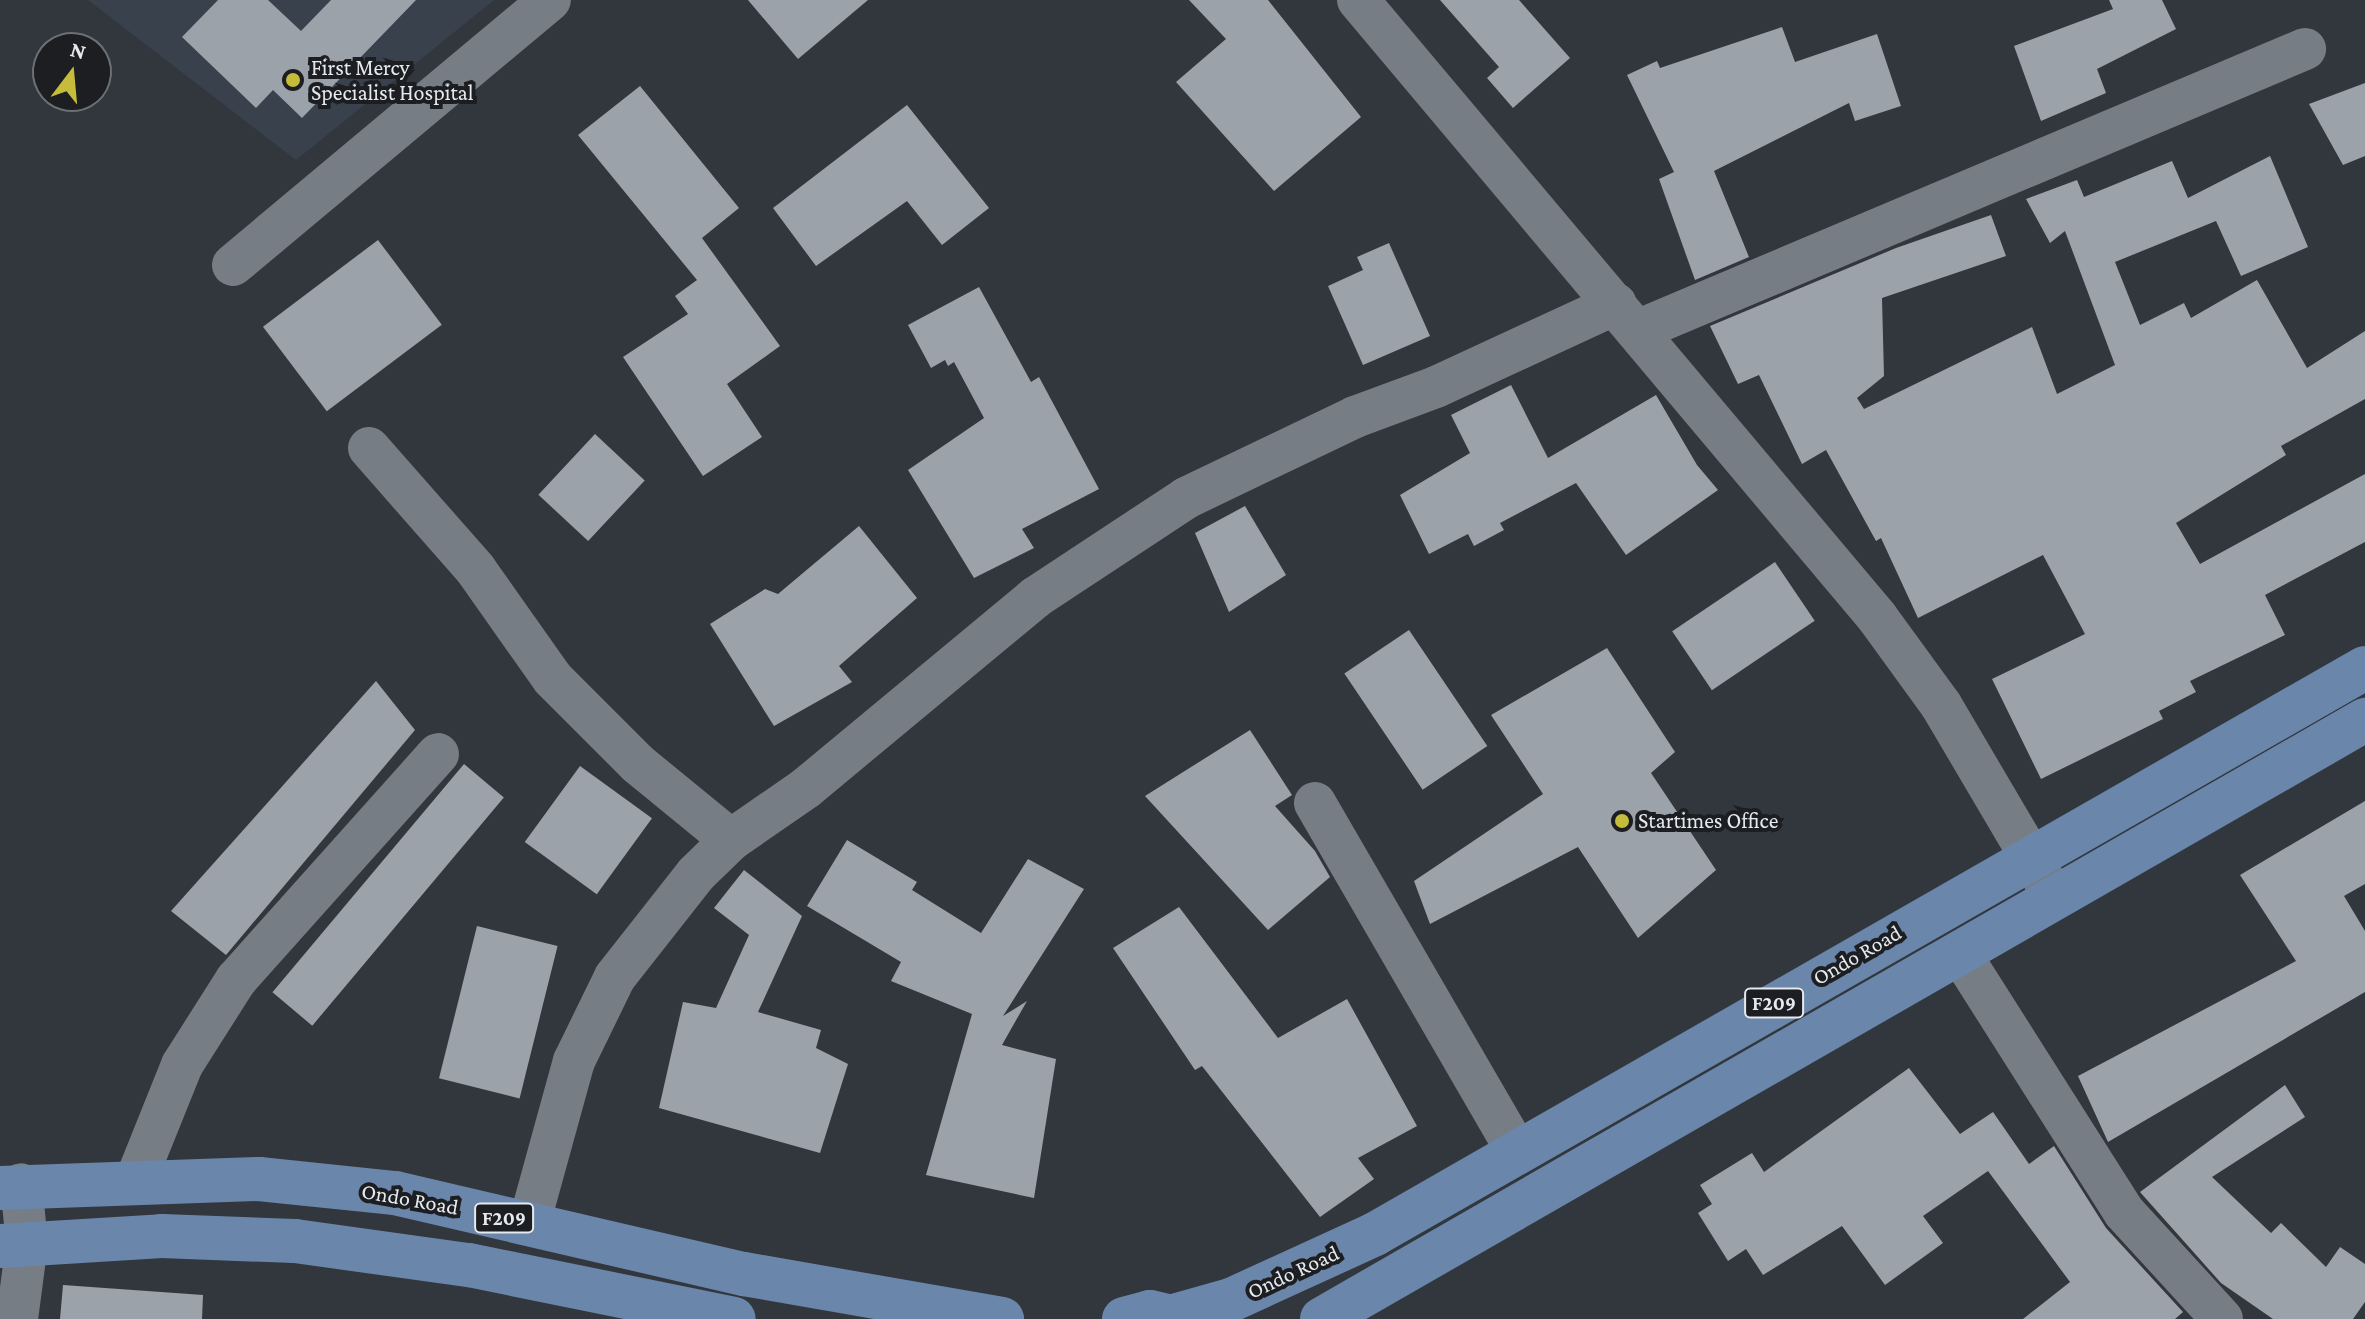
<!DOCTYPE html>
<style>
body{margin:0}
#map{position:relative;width:2365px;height:1319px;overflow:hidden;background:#32373e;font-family:"Crimson Pro",serif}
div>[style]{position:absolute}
.built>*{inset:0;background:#39414d}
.building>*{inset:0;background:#9ca2aa;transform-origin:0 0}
.minor>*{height:42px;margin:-21px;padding:0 21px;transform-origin:21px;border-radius:21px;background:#777d85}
.major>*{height:44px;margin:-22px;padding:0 22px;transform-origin:22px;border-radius:22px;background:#6a87ab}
.dots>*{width:22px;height:22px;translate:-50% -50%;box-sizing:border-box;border:4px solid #1c1e21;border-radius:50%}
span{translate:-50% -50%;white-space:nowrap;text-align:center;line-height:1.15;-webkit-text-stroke:8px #1c1e21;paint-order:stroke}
.shield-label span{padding:2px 6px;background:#1c1e21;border:2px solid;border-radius:6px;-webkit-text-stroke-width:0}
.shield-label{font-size:20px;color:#e6eaee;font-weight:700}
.poi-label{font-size:22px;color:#e6eaee}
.left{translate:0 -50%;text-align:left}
.street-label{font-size:22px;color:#e6eaee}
.north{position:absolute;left:32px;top:32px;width:80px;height:80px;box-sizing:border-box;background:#1c1e21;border:2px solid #6d7073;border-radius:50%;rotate:16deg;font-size:22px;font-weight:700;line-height:32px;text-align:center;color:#e6eaee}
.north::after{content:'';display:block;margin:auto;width:28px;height:36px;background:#c6bc3c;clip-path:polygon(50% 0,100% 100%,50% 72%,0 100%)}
</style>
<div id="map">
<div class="built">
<div style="clip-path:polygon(88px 0,494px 0,296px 160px)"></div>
</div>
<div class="building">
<div style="clip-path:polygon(218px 0,268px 0,301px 31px,331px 0,416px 0,302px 118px,273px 90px,256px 108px,182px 37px)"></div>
<div style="clip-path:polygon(748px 0,868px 0,798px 59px)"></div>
<div style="clip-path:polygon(1189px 0,1268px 0,1361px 117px,1274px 191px,1176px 82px,1226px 39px)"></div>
<div style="clip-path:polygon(1440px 0,1519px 0,1570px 58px,1513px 108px,1487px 78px,1499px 67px)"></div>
<div style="clip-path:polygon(2109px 0,2162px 0,2176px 29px,2097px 69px,2106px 93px,2041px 121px,2014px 46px,2113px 9px)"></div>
<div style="clip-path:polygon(1782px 27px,1795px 62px,1877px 34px,1901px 106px,1855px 121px,1849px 103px,1714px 171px,1749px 257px,1695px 280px,1659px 179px,1674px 172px,1627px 75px,1657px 61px,1660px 68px)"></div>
<div style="clip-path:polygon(2365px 83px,2365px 156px,2343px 165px,2309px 104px)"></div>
<div style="clip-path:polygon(640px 86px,739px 208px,702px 238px,780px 346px,727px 384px,762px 437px,703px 476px,623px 357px,688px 314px,675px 296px,697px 280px,578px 135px)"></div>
<div style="clip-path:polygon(907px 105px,989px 208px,942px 245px,907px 201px,816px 266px,773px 208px)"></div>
<div style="clip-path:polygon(2270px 156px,2308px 247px,2241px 276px,2216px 221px,2115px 262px,2140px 325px,2184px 303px,2191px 318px,2257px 280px,2307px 368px,2365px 331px,2365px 399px,2281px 446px,2286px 455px,2176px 523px,2200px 564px,2365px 474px,2365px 542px,2265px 595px,2285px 635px,2190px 681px,2196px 692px,2159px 711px,2163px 719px,2041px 779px,1992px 679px,2085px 634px,2043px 555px,1918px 618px,1881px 538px,1876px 541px,1826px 450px,1802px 464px,1759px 375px,1738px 384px,1710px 326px,1896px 248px,1991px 215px,2006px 256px,1882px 298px,1884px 376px,1857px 398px,1864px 409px,2032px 327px,2057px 394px,2115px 365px,2065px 231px,2050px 243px,2026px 199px,2077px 180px,2084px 197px,2172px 161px,2188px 198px)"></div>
<div style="left:378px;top:240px;width:106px;height:144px;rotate:53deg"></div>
<div style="clip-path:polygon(1389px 243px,1430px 336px,1363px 365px,1328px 286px,1363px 270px,1357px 257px)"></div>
<div style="clip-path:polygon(979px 287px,1031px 382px,1039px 377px,1099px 489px,1022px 529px,1034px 548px,974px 578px,908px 470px,984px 418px,954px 362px,948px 366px,945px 360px,931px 368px,908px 325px)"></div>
<div style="clip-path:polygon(1511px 385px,1548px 458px,1656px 395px,1697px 465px,1718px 490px,1626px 555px,1576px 483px,1500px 523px,1504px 530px,1474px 546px,1468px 534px,1429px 554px,1400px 495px,1470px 453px,1451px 415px)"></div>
<div style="left:595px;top:434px;width:68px;height:83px;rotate:43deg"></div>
<div style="clip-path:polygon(1245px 506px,1286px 575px,1229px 612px,1195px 533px)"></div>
<div style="clip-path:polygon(859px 526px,917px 598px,839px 666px,852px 682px,774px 726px,710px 624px,765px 589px,778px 594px)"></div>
<div style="left:1775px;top:562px;width:71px;height:124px;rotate:56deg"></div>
<div style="left:1409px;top:630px;width:140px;height:78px;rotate:56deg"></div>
<div style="clip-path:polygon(1607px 648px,1675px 752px,1651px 773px,1716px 870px,1638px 938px,1578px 847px,1430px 924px,1414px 881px,1543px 794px,1491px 715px)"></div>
<div style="clip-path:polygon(376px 681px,415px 730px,226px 955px,171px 911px)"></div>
<div style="clip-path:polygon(1250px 730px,1292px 795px,1275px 806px,1315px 851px,1330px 877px,1268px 930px,1145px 796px)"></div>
<div style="left:464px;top:764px;width:52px;height:298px;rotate:40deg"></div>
<div style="left:580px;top:766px;width:89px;height:94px;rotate:36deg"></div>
<div style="clip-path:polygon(2365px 801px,2365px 884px,2344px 896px,2365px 931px,2365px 992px,2108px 1142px,2078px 1076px,2296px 961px,2240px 875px)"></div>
<div style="clip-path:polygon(847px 840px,917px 882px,912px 890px,981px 933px,1028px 859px,1084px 889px,1003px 1016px,1027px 1001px,1002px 1045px,1056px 1059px,1034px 1198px,926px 1175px,972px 1014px,891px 981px,901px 962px,807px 906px)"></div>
<div style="clip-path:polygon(744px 870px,802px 916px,758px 1012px,821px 1030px,816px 1048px,848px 1064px,820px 1153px,659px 1108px,683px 1002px,716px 1008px,749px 935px,714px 908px)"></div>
<div style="clip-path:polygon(1179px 907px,1278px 1038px,1347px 999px,1417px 1126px,1358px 1158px,1374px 1179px,1320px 1217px,1202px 1066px,1195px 1070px,1113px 948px)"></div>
<div style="left:477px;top:926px;width:83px;height:157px;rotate:14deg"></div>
<div style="clip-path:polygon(1909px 1068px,1960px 1134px,1993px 1112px,2029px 1164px,2054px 1146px,2106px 1228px,2183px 1312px,2175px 1319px,2023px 1319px,2070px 1282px,1988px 1171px,1923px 1216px,1943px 1243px,1885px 1285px,1842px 1226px,1763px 1275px,1746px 1249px,1728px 1261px,1698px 1213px,1712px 1204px,1700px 1185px,1752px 1153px,1764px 1172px)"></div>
<div style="clip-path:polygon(2285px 1085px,2305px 1117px,2212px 1177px,2271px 1233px,2281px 1223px,2326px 1267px,2340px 1247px,2365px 1264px,2365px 1302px,2353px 1319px,2273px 1319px,2221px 1283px,2140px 1192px)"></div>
<div style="clip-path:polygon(63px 1285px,203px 1295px,202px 1319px,60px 1319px)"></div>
</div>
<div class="minor">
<div style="left:1358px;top:0;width:806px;rotate:49.93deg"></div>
<div style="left:1877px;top:617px;width:109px;rotate:54deg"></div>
<div style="left:1941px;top:705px;width:223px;rotate:59.5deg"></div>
<div style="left:233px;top:265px;width:413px;rotate:-39.9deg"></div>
<div style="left:1639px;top:330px;width:723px;rotate:-22.88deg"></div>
<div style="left:369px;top:448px;width:162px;rotate:48.7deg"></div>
<div style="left:476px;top:570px;width:133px;rotate:54.8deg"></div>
<div style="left:553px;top:679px;width:120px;rotate:45deg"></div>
<div style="left:638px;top:764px;width:120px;rotate:39.3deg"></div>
<div style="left:1315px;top:803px;width:401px;rotate:59.9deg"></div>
<div style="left:1961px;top:955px;width:304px;rotate:57.6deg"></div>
<div style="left:2124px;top:1212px;width:145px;rotate:47.5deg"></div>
<div style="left:135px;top:1182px;width:126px;rotate:-68.1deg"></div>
<div style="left:182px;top:1065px;width:101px;rotate:-57.6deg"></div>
<div style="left:236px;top:980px;width:303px;rotate:-48.2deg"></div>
<div style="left:529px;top:1224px;width:169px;rotate:-74.6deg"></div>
<div style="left:574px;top:1061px;width:93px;rotate:-64deg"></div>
<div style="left:615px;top:977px;width:131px;rotate:-51.8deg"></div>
<div style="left:696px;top:874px;width:49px;rotate:-44.2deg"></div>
<div style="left:731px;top:840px;width:91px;rotate:-34.7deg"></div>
<div style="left:806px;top:788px;width:299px;rotate:-39.7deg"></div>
<div style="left:1036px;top:597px;width:180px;rotate:-33.4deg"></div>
<div style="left:1186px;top:498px;width:187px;rotate:-25.6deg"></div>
<div style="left:1355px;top:417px;width:86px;rotate:-20.3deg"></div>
<div style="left:1436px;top:387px;width:198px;rotate:-24.8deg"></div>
<div style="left:17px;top:1319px;width:77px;rotate:-82.5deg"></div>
<div style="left:27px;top:1243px;width:59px;rotate:-95.8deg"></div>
</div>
<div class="major">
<div style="left:0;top:1188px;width:259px;rotate:-2deg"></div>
<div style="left:259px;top:1179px;width:137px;rotate:5.9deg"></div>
<div style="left:395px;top:1193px;width:358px;rotate:13.1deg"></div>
<div style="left:744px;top:1274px;width:262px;rotate:9.9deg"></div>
<div style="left:0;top:1246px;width:162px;rotate:-3.5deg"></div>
<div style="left:162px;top:1236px;width:133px;rotate:2.2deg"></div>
<div style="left:295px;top:1241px;width:176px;rotate:7.9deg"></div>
<div style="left:469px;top:1265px;width:270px;rotate:11.5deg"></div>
<div style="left:1174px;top:1316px;width:59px;rotate:-15.7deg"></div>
<div style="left:1231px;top:1300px;width:158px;rotate:-24.6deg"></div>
<div style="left:1375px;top:1234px;width:1140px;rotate:-29.76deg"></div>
<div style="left:1124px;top:1319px;width:27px;rotate:-15deg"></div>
<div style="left:1150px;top:1312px;width:32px;rotate:13deg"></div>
<div style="left:1322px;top:1319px;width:1203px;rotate:-29.87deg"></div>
</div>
<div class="dots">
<div style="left:293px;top:80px;background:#c6bc3c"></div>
<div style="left:1622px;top:821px;background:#c6bc3c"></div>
</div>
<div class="shield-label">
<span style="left:1774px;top:1003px">F209</span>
<span style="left:504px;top:1218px">F209</span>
</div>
<div class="poi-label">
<span class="left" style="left:311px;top:80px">First Mercy<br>Specialist Hospital</span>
<span class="left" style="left:1638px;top:821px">Startimes Office</span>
</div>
<div class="street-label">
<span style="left:1857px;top:955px;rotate:-30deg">Ondo Road</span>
<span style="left:410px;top:1199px;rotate:10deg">Ondo Road</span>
<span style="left:1293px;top:1272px;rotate:-25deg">Ondo Road</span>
</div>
<div class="north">N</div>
</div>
